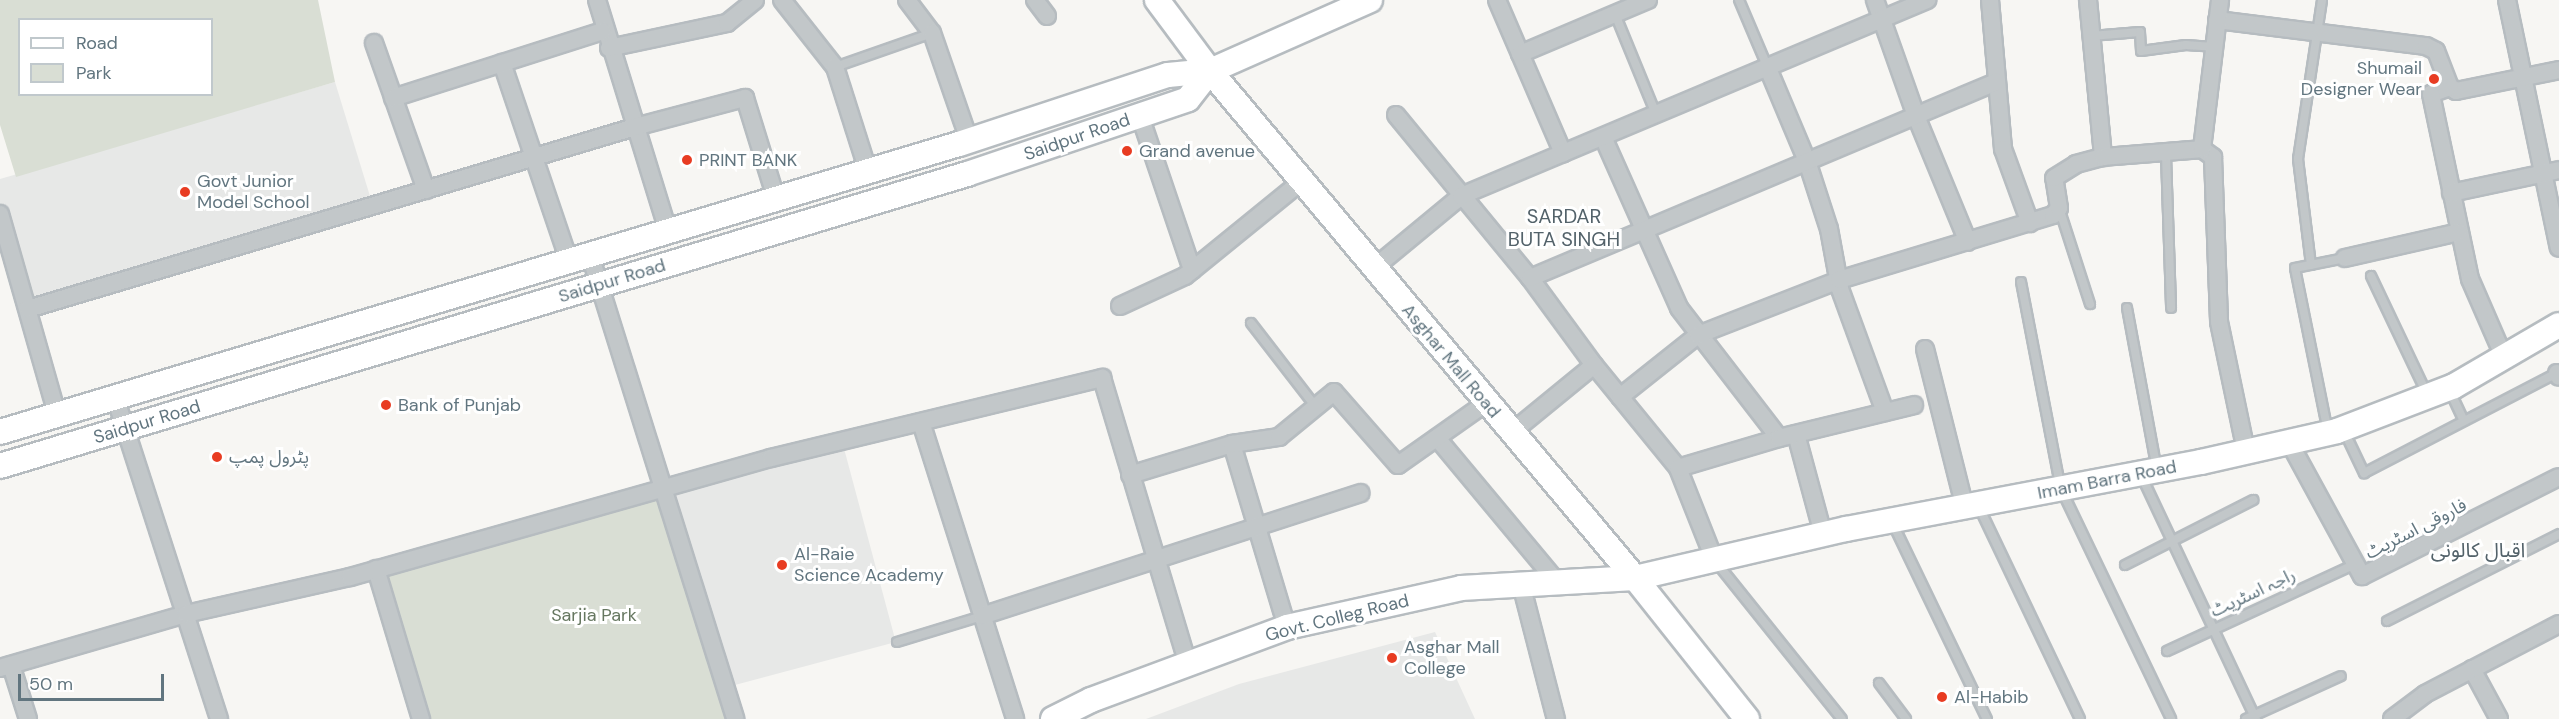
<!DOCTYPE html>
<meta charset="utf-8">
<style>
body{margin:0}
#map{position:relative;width:2559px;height:719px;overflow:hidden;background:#f7f6f3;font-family:"DM Sans","Noto Sans Arabic",sans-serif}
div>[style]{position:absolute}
.built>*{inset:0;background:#e7e8e7;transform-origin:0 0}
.green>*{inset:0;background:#d9ded4}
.roads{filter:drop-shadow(2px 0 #b6bcc0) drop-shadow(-2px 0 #b6bcc0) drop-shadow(0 2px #b6bcc0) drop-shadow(0 -2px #b6bcc0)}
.lane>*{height:8px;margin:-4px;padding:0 4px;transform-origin:4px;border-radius:4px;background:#c2c7c9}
.street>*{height:16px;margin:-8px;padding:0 8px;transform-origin:8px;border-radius:8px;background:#c2c7c9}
.secondary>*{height:24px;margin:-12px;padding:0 12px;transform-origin:12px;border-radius:12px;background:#fff}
.dots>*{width:16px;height:16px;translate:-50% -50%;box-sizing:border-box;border:3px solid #fff;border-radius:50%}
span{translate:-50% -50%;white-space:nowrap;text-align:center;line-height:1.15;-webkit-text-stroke:6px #fff;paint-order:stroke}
.poi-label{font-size:18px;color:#61757f}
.right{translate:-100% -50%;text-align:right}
.left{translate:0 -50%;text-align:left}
.street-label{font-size:18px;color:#61757f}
.park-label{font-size:18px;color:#667760}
.neighbourhood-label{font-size:20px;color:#53626a}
.legend{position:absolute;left:18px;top:18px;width:195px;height:78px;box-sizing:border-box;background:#fff;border:2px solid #c0c8cc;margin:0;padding:8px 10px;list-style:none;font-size:18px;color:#61757f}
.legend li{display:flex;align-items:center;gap:12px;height:30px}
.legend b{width:30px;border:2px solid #c0c8cc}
.scale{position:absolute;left:18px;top:674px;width:146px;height:27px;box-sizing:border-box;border:3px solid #61757f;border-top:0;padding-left:8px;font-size:18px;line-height:21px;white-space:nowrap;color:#61757f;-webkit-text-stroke:4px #fff;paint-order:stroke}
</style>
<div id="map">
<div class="built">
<div style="clip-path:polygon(335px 82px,373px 206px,28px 309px,0 214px,0 179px)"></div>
<div style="left:842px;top:441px;width:208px;height:184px;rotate:75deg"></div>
<div style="clip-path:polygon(1435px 632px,1475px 719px,1146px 719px,1239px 684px)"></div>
</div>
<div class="green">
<div style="clip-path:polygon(evenodd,0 0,318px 0,335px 82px,16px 177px,0 125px,0 0,20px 20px,212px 20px,212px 94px,20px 94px,20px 20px)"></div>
<div style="clip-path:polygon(664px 488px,735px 719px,421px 719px,376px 569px)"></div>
</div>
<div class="roads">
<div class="lane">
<div style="left:1739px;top:0;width:72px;rotate:67deg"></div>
<div style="left:1615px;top:14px;width:108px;rotate:67.7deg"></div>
<div style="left:2091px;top:36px;width:49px;rotate:-4.7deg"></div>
<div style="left:2140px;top:32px;width:19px;rotate:87deg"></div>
<div style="left:2141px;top:51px;width:45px;rotate:-7.6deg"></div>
<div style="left:2186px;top:45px;width:27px;rotate:4deg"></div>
<div style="left:835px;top:67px;width:103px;rotate:-19.3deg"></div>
<div style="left:2166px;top:155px;width:153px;rotate:88.1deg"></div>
<div style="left:2059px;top:208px;width:101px;rotate:72.1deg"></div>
<div style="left:2311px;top:265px;width:107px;rotate:-97deg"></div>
<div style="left:2298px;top:159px;width:161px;rotate:-81.4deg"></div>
<div style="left:2371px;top:276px;width:133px;rotate:64.6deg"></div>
<div style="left:2021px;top:282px;width:211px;rotate:79.1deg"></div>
<div style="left:2061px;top:489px;width:255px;rotate:64.4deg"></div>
<div style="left:2127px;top:308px;width:165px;rotate:79.5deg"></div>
<div style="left:1251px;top:323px;width:106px;rotate:52.3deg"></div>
<div style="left:2449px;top:389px;width:35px;rotate:65deg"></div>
<div style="left:2344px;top:431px;width:47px;rotate:64.5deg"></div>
<div style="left:2364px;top:473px;width:217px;rotate:-27.4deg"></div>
<div style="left:2328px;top:432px;width:167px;rotate:-101.4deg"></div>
<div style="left:2295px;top:268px;width:51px;rotate:-11.3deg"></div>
<div style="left:2141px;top:475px;width:270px;rotate:64.8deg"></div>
<div style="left:1978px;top:505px;width:237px;rotate:64.5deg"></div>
<div style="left:1892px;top:522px;width:219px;rotate:64.3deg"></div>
<div style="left:1716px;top:562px;width:201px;rotate:51.3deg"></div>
<div style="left:2125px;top:565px;width:144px;rotate:-26.9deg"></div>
<div style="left:2387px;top:621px;width:193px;rotate:-26.8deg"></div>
<div style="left:897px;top:642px;width:89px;rotate:-17deg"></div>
<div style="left:2167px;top:651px;width:205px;rotate:-24.8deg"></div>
<div style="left:1879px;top:683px;width:45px;rotate:53.1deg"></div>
<div style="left:2246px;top:719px;width:104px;rotate:-24.4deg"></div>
</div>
<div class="street">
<div style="left:597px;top:0;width:242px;rotate:72.9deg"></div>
<div style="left:782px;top:0;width:85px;rotate:51.7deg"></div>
<div style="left:835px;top:67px;width:109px;rotate:72.4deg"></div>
<div style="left:907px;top:0;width:41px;rotate:52.9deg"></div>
<div style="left:932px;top:33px;width:113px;rotate:70.9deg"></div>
<div style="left:1035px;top:0;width:20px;rotate:53deg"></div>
<div style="left:1497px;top:0;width:167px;rotate:66.7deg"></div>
<div style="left:1875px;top:0;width:123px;rotate:70.5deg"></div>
<div style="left:1916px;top:116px;width:136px;rotate:67.6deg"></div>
<div style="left:1990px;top:0;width:150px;rotate:85deg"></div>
<div style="left:2003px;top:149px;width:79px;rotate:70deg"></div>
<div style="left:2088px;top:0;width:158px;rotate:84.5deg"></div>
<div style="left:2507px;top:0;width:253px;rotate:78.2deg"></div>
<div style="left:2217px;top:20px;width:211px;rotate:7.1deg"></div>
<div style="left:2426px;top:46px;width:11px;rotate:27deg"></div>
<div style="left:2436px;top:51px;width:39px;rotate:69deg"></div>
<div style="left:2450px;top:87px;width:7px;rotate:34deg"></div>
<div style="left:2456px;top:91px;width:105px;rotate:-11.5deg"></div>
<div style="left:374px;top:43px;width:156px;rotate:70.5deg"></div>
<div style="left:609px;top:48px;width:121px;rotate:-12deg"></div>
<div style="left:727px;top:23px;width:36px;rotate:-39deg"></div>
<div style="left:1520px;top:54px;width:139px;rotate:-22.9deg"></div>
<div style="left:502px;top:63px;width:209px;rotate:71.3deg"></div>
<div style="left:1767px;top:66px;width:103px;rotate:67.2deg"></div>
<div style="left:1807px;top:161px;width:71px;rotate:72.1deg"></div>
<div style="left:1829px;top:229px;width:61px;rotate:79.6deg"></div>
<div style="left:1840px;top:289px;width:131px;rotate:69.9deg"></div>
<div style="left:2450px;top:87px;width:20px;rotate:160deg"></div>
<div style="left:2431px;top:94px;width:189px;rotate:78.1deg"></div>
<div style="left:2470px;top:279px;width:83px;rotate:66.5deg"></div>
<div style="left:393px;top:98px;width:220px;rotate:-17.7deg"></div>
<div style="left:1396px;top:115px;width:211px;rotate:50.6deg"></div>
<div style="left:1530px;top:278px;width:108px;rotate:53.7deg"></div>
<div style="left:1594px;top:365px;width:133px;rotate:50.8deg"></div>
<div style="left:1678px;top:468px;width:98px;rotate:68.4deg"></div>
<div style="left:1140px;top:116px;width:163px;rotate:71.3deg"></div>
<div style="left:1603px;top:137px;width:187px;rotate:66deg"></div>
<div style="left:1679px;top:308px;width:164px;rotate:52.4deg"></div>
<div style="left:2202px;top:149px;width:14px;rotate:36deg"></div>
<div style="left:2213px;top:157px;width:165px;rotate:87.9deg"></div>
<div style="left:2219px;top:322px;width:132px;rotate:78.2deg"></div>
<div style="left:2451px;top:193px;width:110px;rotate:-12deg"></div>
<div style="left:0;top:214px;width:208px;rotate:74.1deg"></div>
<div style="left:590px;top:255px;width:486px;rotate:72.6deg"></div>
<div style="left:2345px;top:258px;width:117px;rotate:-12.8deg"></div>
<div style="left:1374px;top:268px;width:113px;rotate:-39.6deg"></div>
<div style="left:1461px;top:196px;width:506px;rotate:-22.81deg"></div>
<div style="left:1530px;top:278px;width:506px;rotate:-22.81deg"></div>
<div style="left:1120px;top:306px;width:72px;rotate:-24.8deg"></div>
<div style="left:1185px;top:276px;width:151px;rotate:-39.1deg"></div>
<div style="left:28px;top:309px;width:634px;rotate:-16.69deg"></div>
<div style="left:635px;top:127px;width:114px;rotate:-14.8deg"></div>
<div style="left:745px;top:98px;width:105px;rotate:72.8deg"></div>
<div style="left:1925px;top:349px;width:164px;rotate:75.9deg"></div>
<div style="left:2557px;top:373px;width:4px;rotate:63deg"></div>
<div style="left:1620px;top:397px;width:100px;rotate:-38.5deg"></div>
<div style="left:1698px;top:335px;width:151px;rotate:-21.3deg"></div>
<div style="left:1839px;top:280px;width:224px;rotate:-16.9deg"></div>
<div style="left:2053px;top:215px;width:9px;rotate:-49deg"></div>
<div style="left:2059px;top:208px;width:30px;rotate:-99deg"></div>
<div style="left:2054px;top:178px;width:26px;rotate:-32deg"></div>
<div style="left:2076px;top:164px;width:28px;rotate:-15deg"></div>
<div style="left:2103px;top:157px;width:99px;rotate:-4.6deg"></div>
<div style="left:2202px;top:149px;width:150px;rotate:-83.1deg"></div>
<div style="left:116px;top:400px;width:335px;rotate:72.1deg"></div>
<div style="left:921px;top:422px;width:312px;rotate:72.4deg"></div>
<div style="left:1511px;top:433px;width:107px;rotate:-39.3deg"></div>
<div style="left:1796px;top:434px;width:104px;rotate:74.9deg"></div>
<div style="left:1437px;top:438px;width:187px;rotate:50.2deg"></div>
<div style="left:2289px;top:442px;width:153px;rotate:61.4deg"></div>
<div style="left:2362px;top:576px;width:220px;rotate:-26.7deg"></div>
<div style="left:1232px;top:444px;width:191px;rotate:73.3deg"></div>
<div style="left:1678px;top:468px;width:105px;rotate:-16.5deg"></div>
<div style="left:1779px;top:438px;width:139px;rotate:-13.7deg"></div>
<div style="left:1130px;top:475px;width:107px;rotate:-16.9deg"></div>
<div style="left:1232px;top:444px;width:48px;rotate:-8.5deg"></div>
<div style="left:1279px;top:437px;width:71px;rotate:-39.3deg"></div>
<div style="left:1334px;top:392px;width:97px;rotate:48.8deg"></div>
<div style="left:1398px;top:465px;width:108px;rotate:-35.2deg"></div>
<div style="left:376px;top:569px;width:157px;rotate:73.3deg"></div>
<div style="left:1521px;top:584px;width:139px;rotate:75.5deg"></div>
<div style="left:982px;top:616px;width:398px;rotate:-18deg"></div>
<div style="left:11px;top:665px;width:57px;rotate:72.5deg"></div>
<div style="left:0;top:668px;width:194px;rotate:-16.2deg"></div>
<div style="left:186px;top:614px;width:168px;rotate:-12.7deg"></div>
<div style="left:350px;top:577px;width:437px;rotate:-15.8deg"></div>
<div style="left:771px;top:458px;width:341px;rotate:-13.6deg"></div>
<div style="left:1102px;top:378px;width:299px;rotate:73.3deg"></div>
<div style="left:2472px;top:669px;width:57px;rotate:61.6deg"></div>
<div style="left:2392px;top:719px;width:41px;rotate:-37.1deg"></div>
<div style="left:2425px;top:694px;width:151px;rotate:-27.6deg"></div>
</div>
<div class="secondary">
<div style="left:1157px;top:0;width:89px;rotate:53.3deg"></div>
<div style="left:1210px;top:71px;width:662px;rotate:50.03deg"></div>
<div style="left:1635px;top:578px;width:180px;rotate:51.5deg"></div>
<div style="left:0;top:432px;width:1001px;rotate:-16.72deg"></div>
<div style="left:959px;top:144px;width:220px;rotate:-18.3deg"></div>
<div style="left:1168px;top:75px;width:42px;rotate:-5.4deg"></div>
<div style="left:1210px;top:71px;width:175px;rotate:-23.9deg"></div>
<div style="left:0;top:466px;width:1010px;rotate:-16.8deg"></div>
<div style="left:967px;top:174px;width:233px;rotate:-18.7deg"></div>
<div style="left:1188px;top:99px;width:36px;rotate:-52deg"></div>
<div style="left:1053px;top:719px;width:42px;rotate:-26.6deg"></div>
<div style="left:1091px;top:700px;width:209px;rotate:-20.4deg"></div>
<div style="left:1287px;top:627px;width:178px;rotate:-12.6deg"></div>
<div style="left:1461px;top:588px;width:174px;rotate:-3.3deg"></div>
<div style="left:1635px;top:578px;width:217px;rotate:-13.1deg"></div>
<div style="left:1846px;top:529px;width:361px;rotate:-10.7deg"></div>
<div style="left:2201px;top:462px;width:139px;rotate:-12.8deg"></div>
<div style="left:2337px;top:431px;width:125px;rotate:-21deg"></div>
<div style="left:2454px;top:386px;width:121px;rotate:-30.2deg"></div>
</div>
</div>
<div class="dots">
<div style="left:2434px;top:79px;background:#e83c22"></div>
<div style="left:1127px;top:151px;background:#e83c22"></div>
<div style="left:687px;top:160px;background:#e83c22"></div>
<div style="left:185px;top:192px;background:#e83c22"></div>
<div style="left:386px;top:405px;background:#e83c22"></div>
<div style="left:217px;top:457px;background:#e83c22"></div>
<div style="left:782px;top:565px;background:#e83c22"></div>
<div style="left:1392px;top:658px;background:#e83c22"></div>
<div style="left:1942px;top:697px;background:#e83c22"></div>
</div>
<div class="poi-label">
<span class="right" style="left:2422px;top:79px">Shumail<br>Designer Wear</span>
<span class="left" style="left:1139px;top:151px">Grand avenue</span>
<span class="left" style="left:699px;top:160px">PRINT BANK</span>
<span class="left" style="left:197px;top:192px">Govt Junior<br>Model School</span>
<span class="left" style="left:398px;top:405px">Bank of Punjab</span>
<span class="left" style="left:229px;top:457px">پٹرول پمپ</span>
<span class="left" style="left:794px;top:565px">Al-Raie<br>Science Academy</span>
<span class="left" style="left:1404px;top:658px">Asghar Mall<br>College</span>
<span class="left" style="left:1954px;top:697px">Al-Habib</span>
</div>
<div class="street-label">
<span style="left:1077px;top:137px;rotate:-19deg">Saidpur Road</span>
<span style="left:612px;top:281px;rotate:-17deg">Saidpur Road</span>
<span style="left:1451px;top:361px;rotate:50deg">Asghar Mall Road</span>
<span style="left:147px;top:422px;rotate:-17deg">Saidpur Road</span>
<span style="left:2107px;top:480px;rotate:-11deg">Imam Barra Road</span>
<span style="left:2416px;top:529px;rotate:-27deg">فاروقی اسٹریٹ</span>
<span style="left:2253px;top:593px;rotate:-25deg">راجہ اسٹریٹ</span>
<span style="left:1337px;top:618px;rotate:-14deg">Govt. Colleg Road</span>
</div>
<div class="park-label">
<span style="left:594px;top:615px">Sarjia Park</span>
</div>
<div class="neighbourhood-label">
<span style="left:1564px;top:228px">SARDAR<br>BUTA SINGH</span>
<span style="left:2478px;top:550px">اقبال کالونی</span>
</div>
<ul class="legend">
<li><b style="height:8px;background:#fff"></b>Road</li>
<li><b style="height:16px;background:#d9ded4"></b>Park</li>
</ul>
<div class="scale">50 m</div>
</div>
